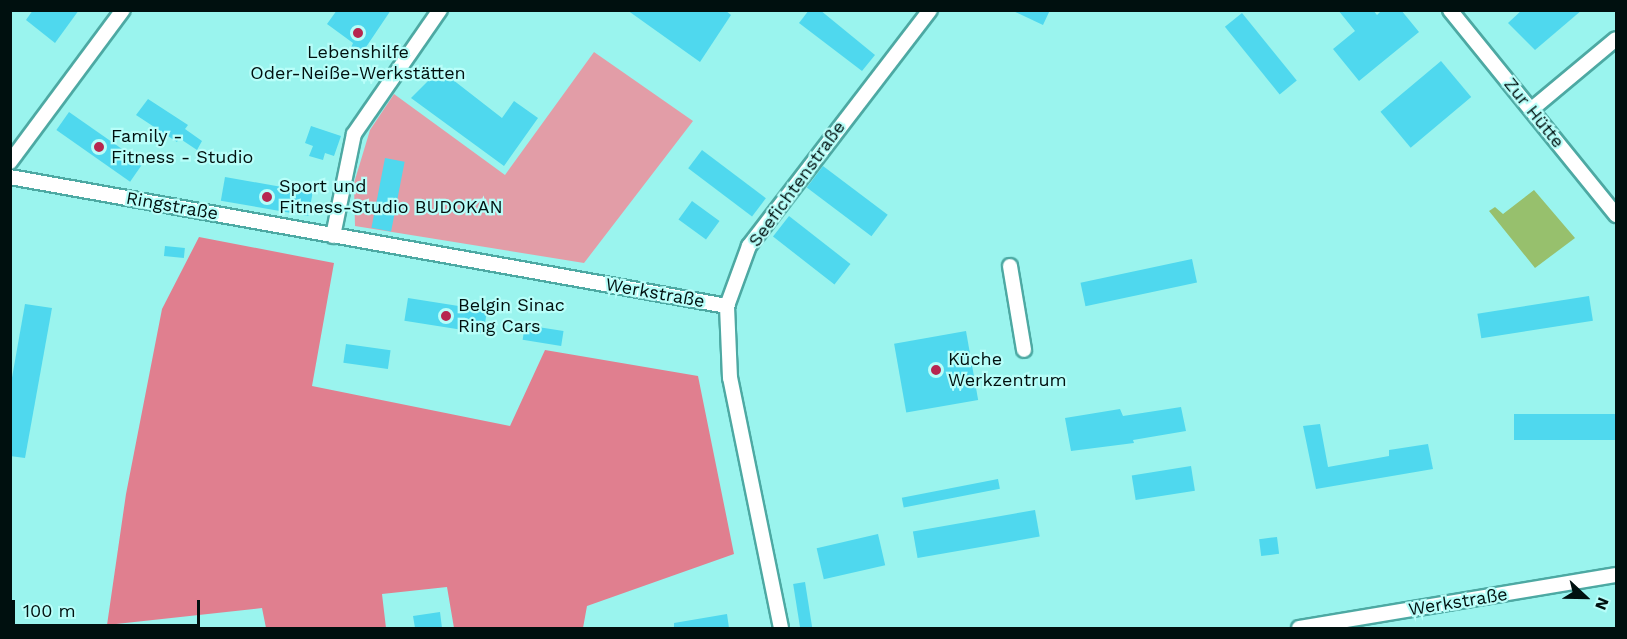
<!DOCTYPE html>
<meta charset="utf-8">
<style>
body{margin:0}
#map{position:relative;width:1627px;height:639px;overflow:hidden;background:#9af4ee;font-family:"Work Sans",sans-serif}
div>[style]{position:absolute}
.green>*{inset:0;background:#e29da7}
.forest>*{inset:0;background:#e07f8f}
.water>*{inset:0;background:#97c06d}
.building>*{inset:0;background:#4fd8ee;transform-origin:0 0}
.roads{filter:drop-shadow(2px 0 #4da9a3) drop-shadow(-2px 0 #4da9a3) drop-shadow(0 2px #4da9a3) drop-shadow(0 -2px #4da9a3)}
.street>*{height:14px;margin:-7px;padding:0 7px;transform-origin:7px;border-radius:7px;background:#fff}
.dots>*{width:16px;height:16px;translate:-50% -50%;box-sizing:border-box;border:3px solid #b8fef9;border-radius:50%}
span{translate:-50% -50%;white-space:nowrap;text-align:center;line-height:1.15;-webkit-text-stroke:4.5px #b8fef9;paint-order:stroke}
.poi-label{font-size:18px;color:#00100f}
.left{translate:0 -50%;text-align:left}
.street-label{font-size:18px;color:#00100f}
.frame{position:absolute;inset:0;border:12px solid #00100f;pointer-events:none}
.north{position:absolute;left:1555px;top:567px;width:60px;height:60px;-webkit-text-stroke:4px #b8fef9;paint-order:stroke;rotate:112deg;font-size:16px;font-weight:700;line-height:24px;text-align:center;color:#00100f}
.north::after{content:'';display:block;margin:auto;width:21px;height:27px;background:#00100f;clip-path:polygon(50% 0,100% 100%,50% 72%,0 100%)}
.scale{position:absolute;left:12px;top:600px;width:188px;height:27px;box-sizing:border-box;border:3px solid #00100f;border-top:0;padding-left:8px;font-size:18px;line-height:21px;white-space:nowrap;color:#00100f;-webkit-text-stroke:4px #b8fef9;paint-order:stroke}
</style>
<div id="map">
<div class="green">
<div style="clip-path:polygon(594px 52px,693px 121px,584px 263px,355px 226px,354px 183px,370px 130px,394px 94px,505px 175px)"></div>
</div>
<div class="forest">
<div style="clip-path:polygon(199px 237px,334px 263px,312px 386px,510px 426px,545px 350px,698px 376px,734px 554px,587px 606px,583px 628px,454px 628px,447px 587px,382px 594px,386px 628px,266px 628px,262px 608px,107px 625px,126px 494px,162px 309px)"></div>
</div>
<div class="water">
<div style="clip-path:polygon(1534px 190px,1575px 238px,1535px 268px,1489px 211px,1495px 207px,1503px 214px)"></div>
</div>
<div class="building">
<div style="clip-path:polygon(33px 10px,79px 10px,55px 43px,26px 20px)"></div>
<div style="clip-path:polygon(337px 10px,391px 10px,360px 56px,350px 50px,353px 43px,327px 24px)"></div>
<div style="clip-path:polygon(627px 10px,725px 10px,731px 15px,700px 62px)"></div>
<div style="clip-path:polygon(809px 10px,820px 10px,875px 55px,862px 71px,799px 23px)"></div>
<div style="clip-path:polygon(1011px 10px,1050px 10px,1043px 25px)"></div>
<div style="clip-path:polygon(1338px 10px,1373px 10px,1377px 15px,1382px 10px,1401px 10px,1419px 32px,1359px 81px,1333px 49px,1355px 31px)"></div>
<div style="clip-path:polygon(1522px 10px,1582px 10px,1535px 50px,1508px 23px)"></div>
<div style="left:1242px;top:13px;width:87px;height:22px;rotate:51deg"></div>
<div style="left:1441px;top:61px;width:47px;height:79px;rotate:50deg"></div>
<div style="clip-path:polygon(435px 74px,444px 82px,448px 76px,502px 118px,514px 101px,538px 118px,504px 166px,411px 98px)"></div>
<div style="clip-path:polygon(148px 99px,188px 125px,185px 129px,202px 141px,197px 150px,179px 138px,177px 142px,136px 115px)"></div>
<div style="left:69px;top:112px;width:90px;height:22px;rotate:35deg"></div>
<div style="clip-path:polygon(311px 126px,341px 136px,334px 156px,325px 153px,323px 160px,309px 156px,313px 146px,305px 143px)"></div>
<div style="left:702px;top:150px;width:80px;height:23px;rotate:37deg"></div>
<div style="left:385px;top:158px;width:20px;height:71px;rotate:11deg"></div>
<div style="left:823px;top:166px;width:81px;height:27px;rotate:37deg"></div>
<div style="left:225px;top:177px;width:89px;height:24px;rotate:10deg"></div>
<div style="left:692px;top:201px;width:34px;height:23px;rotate:36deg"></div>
<div style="left:789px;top:216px;width:78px;height:26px;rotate:38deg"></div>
<div style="left:165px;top:246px;width:20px;height:10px;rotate:6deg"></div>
<div style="left:1192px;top:259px;width:24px;height:114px;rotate:78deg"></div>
<div style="left:1589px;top:296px;width:25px;height:113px;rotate:81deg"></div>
<div style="left:408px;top:298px;width:80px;height:23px;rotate:9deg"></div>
<div style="clip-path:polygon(25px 304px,52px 308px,25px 458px,10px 456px,10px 389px)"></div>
<div style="left:525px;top:325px;width:39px;height:15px;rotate:9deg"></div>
<div style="left:966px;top:331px;width:70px;height:73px;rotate:80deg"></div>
<div style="left:346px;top:344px;width:45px;height:19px;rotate:8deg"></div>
<div style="clip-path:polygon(1181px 407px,1186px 431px,1133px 440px,1134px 443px,1071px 451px,1065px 418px,1120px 409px,1123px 416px)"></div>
<div style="left:1617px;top:414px;width:26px;height:103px;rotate:90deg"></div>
<div style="clip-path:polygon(1320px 424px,1328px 467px,1389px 456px,1389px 450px,1428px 444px,1433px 469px,1316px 489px,1303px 426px)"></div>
<div style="left:1191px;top:466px;width:25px;height:60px;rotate:81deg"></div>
<div style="left:998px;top:479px;width:10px;height:98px;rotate:79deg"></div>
<div style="left:1035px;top:510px;width:27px;height:124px;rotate:80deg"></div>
<div style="left:878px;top:534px;width:32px;height:63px;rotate:77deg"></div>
<div style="left:1277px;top:537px;width:17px;height:18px;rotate:83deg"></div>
<div style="left:805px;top:582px;width:47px;height:12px;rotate:81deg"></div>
<div style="clip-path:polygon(440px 612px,442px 628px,415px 628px,413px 616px)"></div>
<div style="clip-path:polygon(727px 614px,729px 628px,674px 628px,674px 623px)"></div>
</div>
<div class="roads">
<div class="street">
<div style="left:1450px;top:10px;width:264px;rotate:51deg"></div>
<div style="left:1532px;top:109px;width:109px;rotate:-39.8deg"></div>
<div style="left:10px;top:162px;width:189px;rotate:-53.4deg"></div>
<div style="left:10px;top:177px;width:729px;rotate:10.2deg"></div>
<div style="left:333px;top:236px;width:104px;rotate:-78.4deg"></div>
<div style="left:354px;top:134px;width:151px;rotate:-55.3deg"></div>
<div style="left:1010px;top:266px;width:85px;rotate:80.5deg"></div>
<div style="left:781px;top:628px;width:255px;rotate:-101.5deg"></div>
<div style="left:730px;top:378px;width:72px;rotate:-92.4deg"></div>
<div style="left:727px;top:306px;width:64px;rotate:-69.9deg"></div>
<div style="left:749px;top:246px;width:297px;rotate:-52.5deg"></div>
<div style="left:1299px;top:628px;width:321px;rotate:-9.5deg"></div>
</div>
</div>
<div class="dots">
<div style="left:358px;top:33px;background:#b7264f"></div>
<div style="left:99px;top:147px;background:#b7264f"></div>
<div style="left:267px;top:197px;background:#b7264f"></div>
<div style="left:446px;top:316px;background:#b7264f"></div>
<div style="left:936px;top:370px;background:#b7264f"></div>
</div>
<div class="poi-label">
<span style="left:358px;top:63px">Lebenshilfe<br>Oder-Neiße-Werkstätten</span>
<span class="left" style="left:111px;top:147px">Family -<br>Fitness - Studio</span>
<span class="left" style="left:279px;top:197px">Sport und<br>Fitness-Studio BUDOKAN</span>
<span class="left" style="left:458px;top:316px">Belgin Sinac<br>Ring Cars</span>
<span class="left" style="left:948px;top:370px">Küche<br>Werkzentrum</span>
</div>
<div class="street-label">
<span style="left:1534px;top:113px;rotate:51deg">Zur Hütte</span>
<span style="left:797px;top:184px;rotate:-54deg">Seefichtenstraße</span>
<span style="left:172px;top:206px;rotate:10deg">Ringstraße</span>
<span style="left:655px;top:293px;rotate:10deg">Werkstraße</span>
<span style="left:1458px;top:602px;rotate:-9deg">Werkstraße</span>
</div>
<div class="frame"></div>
<div class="north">N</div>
<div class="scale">100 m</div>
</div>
